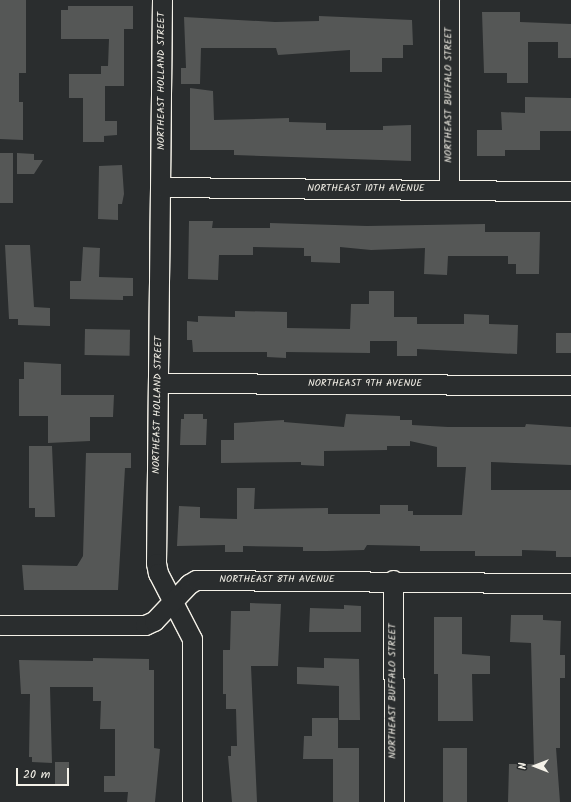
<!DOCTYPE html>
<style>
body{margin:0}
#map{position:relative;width:571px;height:802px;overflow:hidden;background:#2a2d2e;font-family:Kalam,sans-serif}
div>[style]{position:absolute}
.building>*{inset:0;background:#555756;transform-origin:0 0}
.roads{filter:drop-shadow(1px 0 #f4f1e8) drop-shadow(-1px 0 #f4f1e8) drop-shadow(0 1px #f4f1e8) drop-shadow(0 -1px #f4f1e8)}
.minor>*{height:19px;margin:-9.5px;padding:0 9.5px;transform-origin:9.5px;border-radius:9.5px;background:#2a2d2e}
span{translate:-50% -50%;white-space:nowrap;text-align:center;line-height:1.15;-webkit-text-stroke:3px #2a2d2e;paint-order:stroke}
.street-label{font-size:10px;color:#f4f1e8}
.north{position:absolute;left:515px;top:746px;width:40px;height:40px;-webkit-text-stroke:3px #2a2d2e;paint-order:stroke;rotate:270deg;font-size:11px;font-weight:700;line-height:16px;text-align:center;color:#f4f1e8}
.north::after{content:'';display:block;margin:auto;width:14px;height:18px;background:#f4f1e8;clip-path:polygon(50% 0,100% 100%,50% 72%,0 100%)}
.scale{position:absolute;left:16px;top:768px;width:53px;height:18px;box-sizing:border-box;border:2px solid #f4f1e8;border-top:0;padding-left:5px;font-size:12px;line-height:14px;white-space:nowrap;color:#f4f1e8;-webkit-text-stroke:3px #2a2d2e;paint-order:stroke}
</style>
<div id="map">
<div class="building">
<div style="clip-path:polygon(0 0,26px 0,26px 73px,19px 73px,19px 102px,23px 102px,23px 140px,0 139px)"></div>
<div style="clip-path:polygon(68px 6px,133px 6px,133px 29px,124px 29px,124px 86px,105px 86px,105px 121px,117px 121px,117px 135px,104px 136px,104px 142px,83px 142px,83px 98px,69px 98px,69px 74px,101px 74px,101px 66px,108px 66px,109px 39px,61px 39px,61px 10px,68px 10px)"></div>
<div style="clip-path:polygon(482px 12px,520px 12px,520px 22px,571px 24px,571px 58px,558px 58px,558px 42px,528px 42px,528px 83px,507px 83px,507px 73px,484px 73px)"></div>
<div style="clip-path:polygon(319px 16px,412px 20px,413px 45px,403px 45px,403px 58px,382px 58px,382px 72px,350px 72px,350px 50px,278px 55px,276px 48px,201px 48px,200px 84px,181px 84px,181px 68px,186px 68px,184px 17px,275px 22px,319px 21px)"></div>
<div style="clip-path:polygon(190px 88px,213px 91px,214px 120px,289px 118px,289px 122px,326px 123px,326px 130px,383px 130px,383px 126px,411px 125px,411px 161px,234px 155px,234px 150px,190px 150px)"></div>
<div style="clip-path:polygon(525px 97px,571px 98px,571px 131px,540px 131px,540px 150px,505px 150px,505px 156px,477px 156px,477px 130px,502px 130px,501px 112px,525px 113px)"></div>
<div style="left:0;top:153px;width:13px;height:50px"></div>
<div style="clip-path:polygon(17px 153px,34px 154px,34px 160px,43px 160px,34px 174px,17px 174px)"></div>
<div style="clip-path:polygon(122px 165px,124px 194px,122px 204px,118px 204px,118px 220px,98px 219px,99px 166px)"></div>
<div style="clip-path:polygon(189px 221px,213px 221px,212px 228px,270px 228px,270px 223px,367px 226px,485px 224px,485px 232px,540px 232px,539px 274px,516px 274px,516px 264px,508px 264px,508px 256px,448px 256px,447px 275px,424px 274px,425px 248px,371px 250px,340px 247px,340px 263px,311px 262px,311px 256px,304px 256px,304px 248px,253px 247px,253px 255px,219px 255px,218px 280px,188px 279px)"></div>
<div style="clip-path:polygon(5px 245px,30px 245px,34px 307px,50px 308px,50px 326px,18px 325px,18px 319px,9px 319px)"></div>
<div style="clip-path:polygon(83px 247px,100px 248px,99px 277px,133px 278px,133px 296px,123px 296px,123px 300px,70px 299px,70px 281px,81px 281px)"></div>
<div style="clip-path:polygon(369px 291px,394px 291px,394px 317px,417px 317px,417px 324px,464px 324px,464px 314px,489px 315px,489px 324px,518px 325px,517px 354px,417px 349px,417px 356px,397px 356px,397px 341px,370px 341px,370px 353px,286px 352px,286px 358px,267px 357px,267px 352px,193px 352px,192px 340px,187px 340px,187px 321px,198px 322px,198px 316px,235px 317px,235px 311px,287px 312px,287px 328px,350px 329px,351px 304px,369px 304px)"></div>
<div style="left:85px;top:329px;width:45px;height:26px;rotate:1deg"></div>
<div style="left:556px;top:333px;width:15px;height:20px"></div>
<div style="clip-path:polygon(24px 362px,61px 364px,61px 395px,114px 395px,113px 417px,90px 417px,90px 441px,48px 443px,48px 416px,19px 416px,19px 379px,24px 379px)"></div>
<div style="clip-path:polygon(184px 414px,203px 414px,203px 419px,207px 419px,206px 445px,180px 445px,181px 419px,184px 419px)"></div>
<div style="clip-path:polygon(346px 414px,400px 416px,400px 420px,412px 420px,412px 425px,448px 427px,525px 427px,526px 424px,571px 427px,571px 465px,491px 462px,491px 490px,571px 490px,571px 557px,556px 557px,556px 551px,522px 550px,522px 556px,475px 556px,475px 551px,420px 551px,420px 546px,367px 545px,364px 550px,327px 551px,303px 551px,303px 547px,243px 546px,243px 552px,225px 552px,225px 545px,177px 546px,179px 506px,200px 507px,200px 518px,237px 519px,237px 488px,255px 488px,254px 509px,328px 508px,328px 514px,380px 514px,380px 505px,408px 505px,408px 511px,413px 511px,413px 515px,462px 515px,466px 467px,437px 467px,437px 447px,410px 441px,410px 446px,387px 446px,387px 450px,324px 451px,324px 466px,301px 465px,301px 462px,221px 463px,221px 440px,234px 440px,234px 423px,284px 420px,284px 422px,344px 427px)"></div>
<div style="clip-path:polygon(29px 446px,52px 446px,55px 517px,35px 517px,35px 508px,29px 508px)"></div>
<div style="clip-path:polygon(86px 453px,131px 453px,131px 468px,125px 468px,118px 590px,24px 590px,22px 565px,77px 566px,83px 556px)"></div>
<div style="clip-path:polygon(250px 603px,281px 604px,278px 666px,251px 666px,257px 802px,232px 802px,228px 756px,231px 756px,231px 746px,237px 746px,236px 709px,226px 709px,226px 694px,223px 694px,223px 650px,230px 650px,231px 611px,250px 611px)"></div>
<div style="clip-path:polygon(344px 605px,361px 606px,361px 632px,309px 632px,310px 608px,344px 609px)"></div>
<div style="clip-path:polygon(511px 615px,543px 615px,543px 620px,561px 621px,560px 655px,565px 655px,565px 678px,560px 678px,560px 748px,556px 748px,560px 802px,508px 802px,509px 764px,534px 764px,531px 643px,510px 642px)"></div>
<div style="clip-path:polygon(434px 617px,462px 617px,462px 654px,490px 656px,490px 674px,472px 674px,473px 721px,438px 721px,438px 674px,434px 674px)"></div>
<div style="clip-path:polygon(93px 658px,149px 659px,149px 670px,154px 670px,154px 748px,160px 749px,155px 802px,127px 802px,128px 792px,104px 792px,104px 776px,115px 776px,115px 729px,100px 729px,101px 701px,93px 701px,93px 687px,50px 687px,52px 763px,32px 762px,32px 757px,29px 757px,30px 694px,21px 694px,19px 660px,93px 661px)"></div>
<div style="clip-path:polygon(324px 658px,359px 659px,360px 720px,339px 720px,339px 686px,297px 684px,297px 667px,324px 668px)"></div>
<div style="clip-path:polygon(312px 718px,338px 718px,338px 748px,359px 748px,359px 802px,333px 802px,333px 759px,303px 759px,304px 736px,312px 736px)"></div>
<div style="left:443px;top:748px;width:24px;height:54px"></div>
<div style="left:55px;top:762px;width:14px;height:24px"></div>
</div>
<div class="roads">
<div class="minor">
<div style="left:162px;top:0;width:563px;rotate:90.61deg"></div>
<div style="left:156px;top:563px;width:10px;rotate:79deg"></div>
<div style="left:158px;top:573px;width:74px;rotate:62.7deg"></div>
<div style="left:192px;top:639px;width:163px;rotate:90deg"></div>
<div style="left:449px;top:0;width:189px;rotate:90deg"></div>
<div style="left:161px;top:187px;width:410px;rotate:0.6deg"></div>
<div style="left:159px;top:383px;width:412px;rotate:0.3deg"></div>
<div style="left:393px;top:580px;width:222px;rotate:89.7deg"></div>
<div style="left:0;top:625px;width:145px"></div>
<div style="left:145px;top:625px;width:10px;rotate:-24deg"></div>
<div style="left:154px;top:621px;width:51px;rotate:-46.6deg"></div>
<div style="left:189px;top:584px;width:8px;rotate:-30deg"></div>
<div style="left:196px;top:580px;width:375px;rotate:0.5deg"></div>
</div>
</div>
<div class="street-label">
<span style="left:162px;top:81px;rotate:-90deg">NORTHEAST HOLLAND STREET</span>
<span style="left:449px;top:95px;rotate:-90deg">NORTHEAST BUFFALO STREET</span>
<span style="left:366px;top:189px">NORTHEAST 10TH AVENUE</span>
<span style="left:365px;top:384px">NORTHEAST 9TH AVENUE</span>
<span style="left:158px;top:405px;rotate:-89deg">NORTHEAST HOLLAND STREET</span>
<span style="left:277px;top:580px">NORTHEAST 8TH AVENUE</span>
<span style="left:393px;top:691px;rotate:-90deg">NORTHEAST BUFFALO STREET</span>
</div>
<div class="north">N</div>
<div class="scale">20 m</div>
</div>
